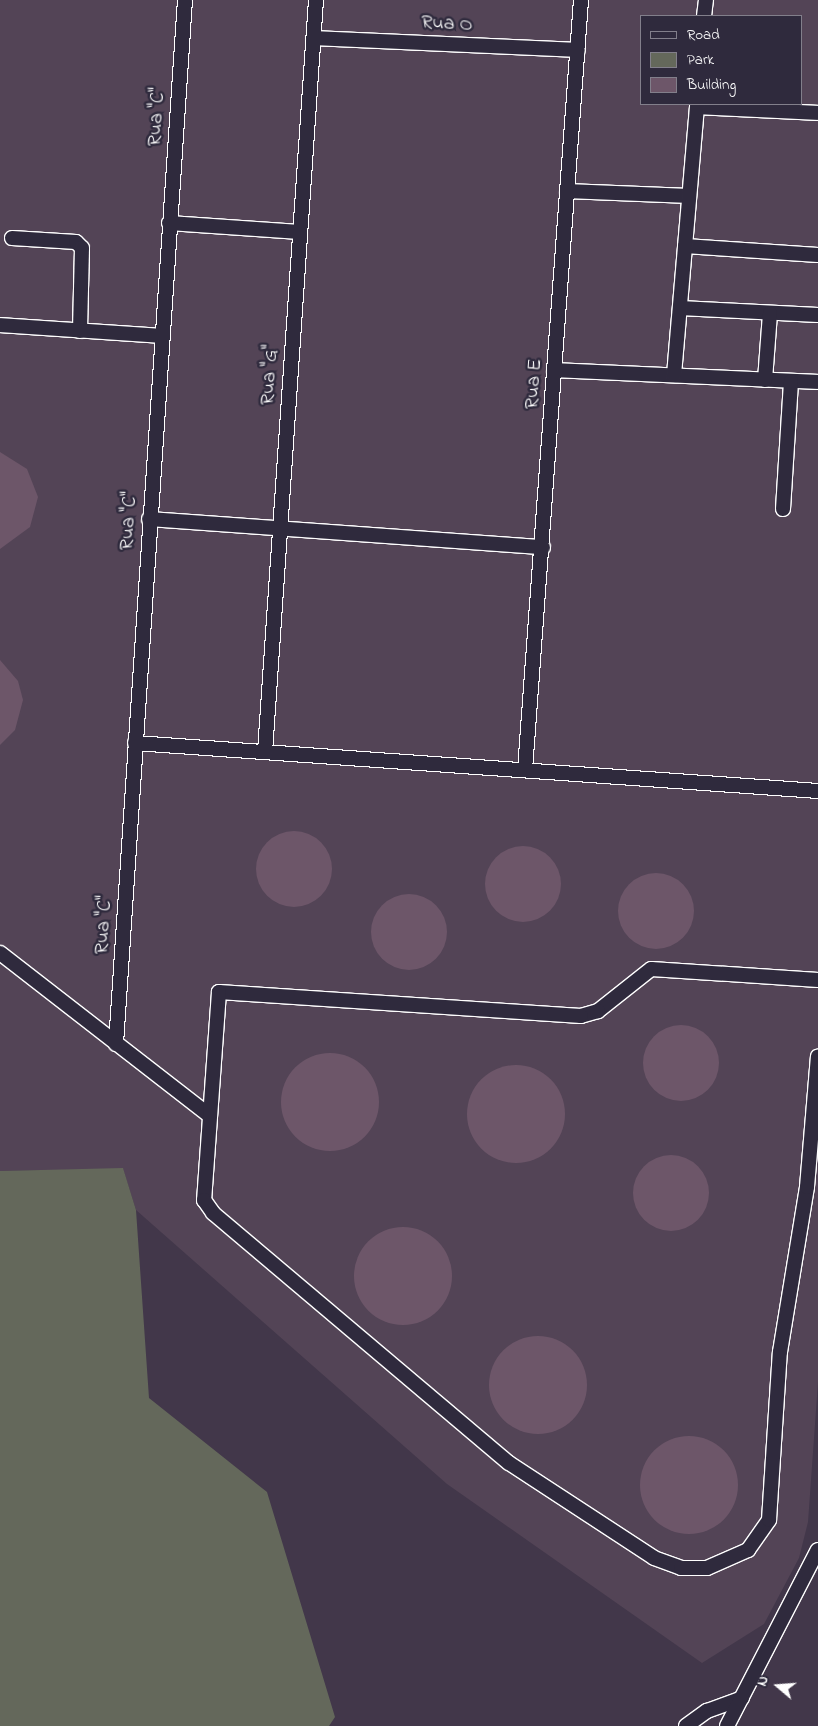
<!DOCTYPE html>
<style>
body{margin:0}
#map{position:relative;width:818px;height:1726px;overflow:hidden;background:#42374a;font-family:"Indie Flower",sans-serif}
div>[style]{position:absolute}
.built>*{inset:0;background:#534456}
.green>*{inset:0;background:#64685b}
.building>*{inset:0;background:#6d5669}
.round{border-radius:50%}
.roads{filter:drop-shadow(1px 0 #fff) drop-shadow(-1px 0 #fff) drop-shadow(0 1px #fff) drop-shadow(0 -1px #fff)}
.minor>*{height:14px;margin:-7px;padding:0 7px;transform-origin:7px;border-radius:7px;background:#2f2a3d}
span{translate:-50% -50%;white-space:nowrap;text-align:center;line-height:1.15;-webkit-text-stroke:5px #2f2a3d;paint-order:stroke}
.street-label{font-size:20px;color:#fff}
.legend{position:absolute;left:640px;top:15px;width:162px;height:90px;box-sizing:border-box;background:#2f2a3d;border:1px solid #827f8b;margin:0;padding:6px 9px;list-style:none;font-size:15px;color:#fff}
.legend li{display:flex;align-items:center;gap:10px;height:25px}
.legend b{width:25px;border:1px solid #827f8b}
.north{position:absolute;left:753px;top:1661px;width:50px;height:50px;-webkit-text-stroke:4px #2f2a3d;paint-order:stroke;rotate:288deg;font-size:14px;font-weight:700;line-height:20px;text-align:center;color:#fff}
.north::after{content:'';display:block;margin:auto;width:18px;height:22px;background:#fff;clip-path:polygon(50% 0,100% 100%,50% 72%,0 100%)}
</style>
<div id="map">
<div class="built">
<div style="clip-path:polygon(evenodd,0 0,818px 0,818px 1382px,808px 1522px,799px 1558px,764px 1624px,702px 1663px,447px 1484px,136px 1210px,123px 1169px,0 1171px,0 0,642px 16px,802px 16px,802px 104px,642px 104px,642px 16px)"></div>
</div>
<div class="green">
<div style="clip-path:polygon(123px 1168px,136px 1210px,149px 1398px,267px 1492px,335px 1717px,329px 1726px,0 1726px,0 1171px)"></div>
</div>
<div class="building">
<div style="clip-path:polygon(0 452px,27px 469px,38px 497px,30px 527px,0 549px)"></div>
<div style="clip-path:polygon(0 660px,18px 681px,23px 700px,15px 730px,0 745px)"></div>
<div class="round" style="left:256px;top:831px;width:76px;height:76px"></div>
<div class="round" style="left:485px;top:846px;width:76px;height:76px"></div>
<div class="round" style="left:618px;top:873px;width:76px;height:76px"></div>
<div class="round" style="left:371px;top:894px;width:76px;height:76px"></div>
<div class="round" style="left:643px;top:1025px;width:76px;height:76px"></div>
<div class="round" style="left:281px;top:1053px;width:98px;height:98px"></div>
<div class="round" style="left:467px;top:1065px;width:98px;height:98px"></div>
<div class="round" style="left:633px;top:1155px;width:76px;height:76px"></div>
<div class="round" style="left:354px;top:1227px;width:98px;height:98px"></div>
<div class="round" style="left:489px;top:1336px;width:98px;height:98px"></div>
<div class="round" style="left:640px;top:1436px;width:98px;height:98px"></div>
</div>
<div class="roads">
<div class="minor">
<div style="left:704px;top:16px;width:16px;rotate:-83deg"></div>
<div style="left:314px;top:38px;width:264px;rotate:2.6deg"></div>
<div style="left:697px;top:107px;width:121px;rotate:2.8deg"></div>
<div style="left:567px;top:191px;width:122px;rotate:2.3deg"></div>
<div style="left:169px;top:223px;width:131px;rotate:3.9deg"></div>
<div style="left:12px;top:238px;width:64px;rotate:3.6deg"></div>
<div style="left:76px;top:242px;width:8px;rotate:45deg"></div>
<div style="left:82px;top:248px;width:83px;rotate:91.4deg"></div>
<div style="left:685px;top:246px;width:133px;rotate:3.9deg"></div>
<div style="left:680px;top:308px;width:138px;rotate:2.9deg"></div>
<div style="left:0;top:325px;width:160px;rotate:3.9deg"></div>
<div style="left:554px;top:370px;width:264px;rotate:2.6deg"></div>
<div style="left:674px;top:375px;width:272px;rotate:-85.1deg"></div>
<div style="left:765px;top:380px;width:67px;rotate:-85.7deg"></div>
<div style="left:783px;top:509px;width:128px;rotate:-86.4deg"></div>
<div style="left:149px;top:519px;width:395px;rotate:4.1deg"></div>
<div style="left:135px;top:743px;width:685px;rotate:4.02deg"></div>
<div style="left:265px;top:752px;width:754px;rotate:-86.12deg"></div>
<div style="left:525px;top:770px;width:772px;rotate:-85.84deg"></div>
<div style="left:0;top:953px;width:264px;rotate:37.8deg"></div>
<div style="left:818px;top:980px;width:167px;rotate:-176.2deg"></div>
<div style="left:651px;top:969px;width:68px;rotate:141.6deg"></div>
<div style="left:598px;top:1011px;width:18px;rotate:164deg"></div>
<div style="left:581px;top:1016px;width:363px;rotate:-176.2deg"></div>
<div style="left:219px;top:992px;width:209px;rotate:94.1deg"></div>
<div style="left:204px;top:1200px;width:16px;rotate:55deg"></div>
<div style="left:213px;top:1213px;width:387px;rotate:40.2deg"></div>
<div style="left:509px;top:1463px;width:173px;rotate:33.2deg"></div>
<div style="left:654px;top:1558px;width:29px;rotate:20deg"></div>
<div style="left:681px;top:1568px;width:26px"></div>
<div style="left:707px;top:1568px;width:45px;rotate:-23.7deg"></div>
<div style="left:748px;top:1550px;width:37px;rotate:-55deg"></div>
<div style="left:769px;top:1520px;width:168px;rotate:-86.3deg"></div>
<div style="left:780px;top:1352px;width:167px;rotate:-80.7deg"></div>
<div style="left:807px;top:1187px;width:131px;rotate:-85.2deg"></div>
<div style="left:116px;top:1044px;width:1046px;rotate:-86.22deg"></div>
<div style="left:686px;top:1726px;width:26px;rotate:-36deg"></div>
<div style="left:707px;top:1711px;width:37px;rotate:-20deg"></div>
<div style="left:727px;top:1726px;width:198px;rotate:-62.7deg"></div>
</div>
</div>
<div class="street-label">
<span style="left:447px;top:24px;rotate:3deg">Rua O</span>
<span style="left:157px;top:117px;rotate:-86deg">Rua "C"</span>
<span style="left:270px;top:375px;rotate:-86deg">Rua "G"</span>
<span style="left:534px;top:384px;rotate:-86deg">Rua E</span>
<span style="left:129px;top:521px;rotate:-86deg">Rua "C"</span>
<span style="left:104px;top:925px;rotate:-86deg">Rua "C"</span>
</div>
<ul class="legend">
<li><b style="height:6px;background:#2f2a3d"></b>Road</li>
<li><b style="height:14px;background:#64685b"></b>Park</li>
<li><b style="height:14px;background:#6d5669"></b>Building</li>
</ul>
<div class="north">N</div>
</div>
